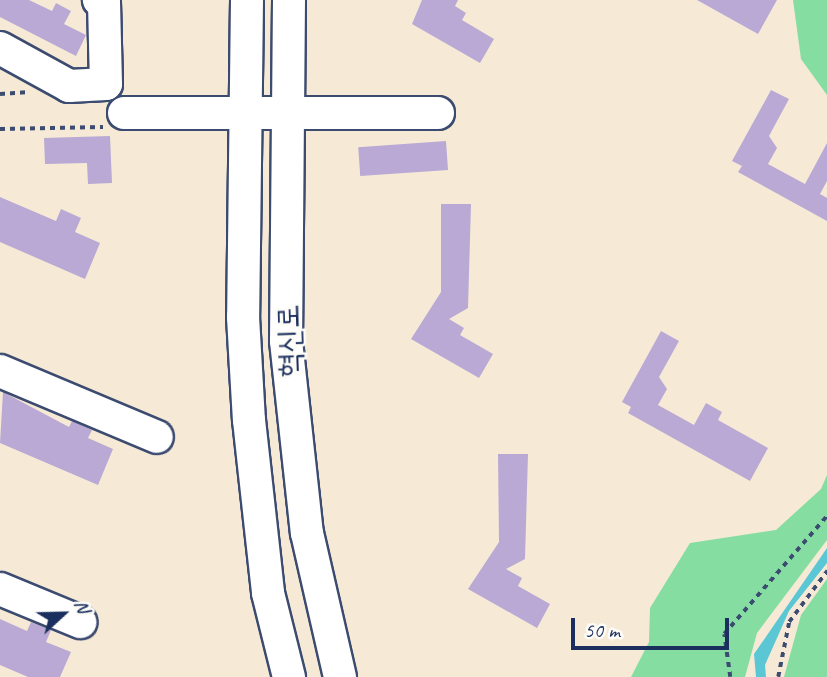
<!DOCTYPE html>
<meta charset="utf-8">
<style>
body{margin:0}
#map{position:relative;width:827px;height:677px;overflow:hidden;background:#f6ead6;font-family:Caveat,"Poor Story",sans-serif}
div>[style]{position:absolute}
.green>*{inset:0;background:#86dda1}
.water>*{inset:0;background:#5bc7d5}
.building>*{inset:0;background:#b9a9d4;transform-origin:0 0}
.path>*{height:3.5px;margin-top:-1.75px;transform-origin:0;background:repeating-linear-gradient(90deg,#3c4b70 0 5px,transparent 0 10px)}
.roads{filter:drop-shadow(2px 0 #3c4b70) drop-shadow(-2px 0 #3c4b70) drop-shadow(0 2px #3c4b70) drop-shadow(0 -2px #3c4b70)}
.minor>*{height:32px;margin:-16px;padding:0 16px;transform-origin:16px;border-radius:16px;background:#fff}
span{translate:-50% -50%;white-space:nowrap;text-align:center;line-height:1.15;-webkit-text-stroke:5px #fdfcf7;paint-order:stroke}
.street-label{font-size:30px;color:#1b2f5e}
.north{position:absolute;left:28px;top:579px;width:70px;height:70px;-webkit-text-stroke:5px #fdfcf7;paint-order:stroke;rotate:68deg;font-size:19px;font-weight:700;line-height:28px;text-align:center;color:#1b2f5e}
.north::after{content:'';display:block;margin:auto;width:24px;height:32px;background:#1b2f5e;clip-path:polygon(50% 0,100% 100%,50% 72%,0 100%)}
.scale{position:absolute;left:571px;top:618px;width:158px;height:32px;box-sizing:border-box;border:4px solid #1b2f5e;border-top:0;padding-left:9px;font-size:21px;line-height:24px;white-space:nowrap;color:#1b2f5e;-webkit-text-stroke:5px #fdfcf7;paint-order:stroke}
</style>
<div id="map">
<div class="green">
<div style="clip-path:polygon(793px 0,827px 0,827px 95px,801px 59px)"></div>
<div style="clip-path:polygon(827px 475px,827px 540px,757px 633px,745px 677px,631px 677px,649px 642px,650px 608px,690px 543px,776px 530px,821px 489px)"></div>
<div style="clip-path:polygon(827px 579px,827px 677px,784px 677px,801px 615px)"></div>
</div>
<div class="water">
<div style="clip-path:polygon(827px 548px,827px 563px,789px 611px,765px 665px,766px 677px,756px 677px,754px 654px)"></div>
</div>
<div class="building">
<div style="clip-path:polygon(0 0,29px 0,52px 11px,56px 3px,71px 11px,64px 24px,86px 35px,76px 56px,0 17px)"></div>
<div style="clip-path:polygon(422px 0,458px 0,455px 6px,466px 13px,462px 20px,494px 39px,480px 63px,412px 24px)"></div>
<div style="clip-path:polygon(697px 0,777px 0,758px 34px)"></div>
<div style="clip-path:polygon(771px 90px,789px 99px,769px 136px,777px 148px,768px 164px,805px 184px,827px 143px,827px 181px,820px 194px,827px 198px,827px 221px,738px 172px,742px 166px,732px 161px)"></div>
<div style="clip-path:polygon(110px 136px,112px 183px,88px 184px,87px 163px,45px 164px,44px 138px)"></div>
<div style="left:446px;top:141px;width:29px;height:88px;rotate:86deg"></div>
<div style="clip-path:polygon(0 197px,56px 221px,61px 209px,81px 218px,75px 232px,100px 243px,85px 279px,0 242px)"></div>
<div style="clip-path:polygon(441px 204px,471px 204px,468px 308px,449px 319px,464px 328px,460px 335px,493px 354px,479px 378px,411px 339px,441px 292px)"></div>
<div style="clip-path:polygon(661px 331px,679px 341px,659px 377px,667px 389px,658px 405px,694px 425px,706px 403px,722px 412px,718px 420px,768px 448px,750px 481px,628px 413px,631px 407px,622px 402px)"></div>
<div style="clip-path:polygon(3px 392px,69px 427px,72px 421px,92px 430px,88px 438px,113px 449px,98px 485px,0 443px)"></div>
<div style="clip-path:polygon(498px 454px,528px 454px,525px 559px,506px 569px,522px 578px,518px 586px,550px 604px,537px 628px,468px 589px,499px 542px)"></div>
<div style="clip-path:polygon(0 619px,27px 631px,31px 622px,51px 630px,46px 642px,71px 652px,60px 677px,28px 677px,0 665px)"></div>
</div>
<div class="path">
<div style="left:0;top:94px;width:26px;rotate:-4deg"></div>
<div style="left:0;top:129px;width:103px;rotate:-1.1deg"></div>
<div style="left:730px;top:677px;width:43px;rotate:-97.9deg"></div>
<div style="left:724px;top:634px;width:157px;rotate:-48.9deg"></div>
<div style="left:778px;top:677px;width:56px;rotate:-78.7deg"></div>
<div style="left:789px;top:622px;width:64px;rotate:-53.3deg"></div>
</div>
<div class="roads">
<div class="minor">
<div style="left:247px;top:0;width:317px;rotate:90.7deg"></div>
<div style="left:243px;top:317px;width:103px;rotate:86.7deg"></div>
<div style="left:249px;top:420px;width:174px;rotate:83.7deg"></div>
<div style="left:268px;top:593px;width:87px;rotate:76deg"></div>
<div style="left:289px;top:0;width:341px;rotate:90.5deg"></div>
<div style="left:286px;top:341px;width:193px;rotate:83.8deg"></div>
<div style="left:307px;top:533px;width:148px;rotate:77.1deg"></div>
<div style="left:0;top:48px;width:79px;rotate:28.8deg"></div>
<div style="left:69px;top:86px;width:37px;rotate:-3deg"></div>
<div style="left:106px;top:84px;width:81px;rotate:-91.4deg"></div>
<div style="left:104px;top:3px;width:6px;rotate:-149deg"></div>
<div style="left:124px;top:113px;width:314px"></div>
<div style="left:0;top:371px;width:170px;rotate:22.8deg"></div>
<div style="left:0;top:589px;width:87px;rotate:22.4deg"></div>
</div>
</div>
<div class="street-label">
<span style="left:289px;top:341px;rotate:-92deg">혁신로</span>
</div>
<div class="north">N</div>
<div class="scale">50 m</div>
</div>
